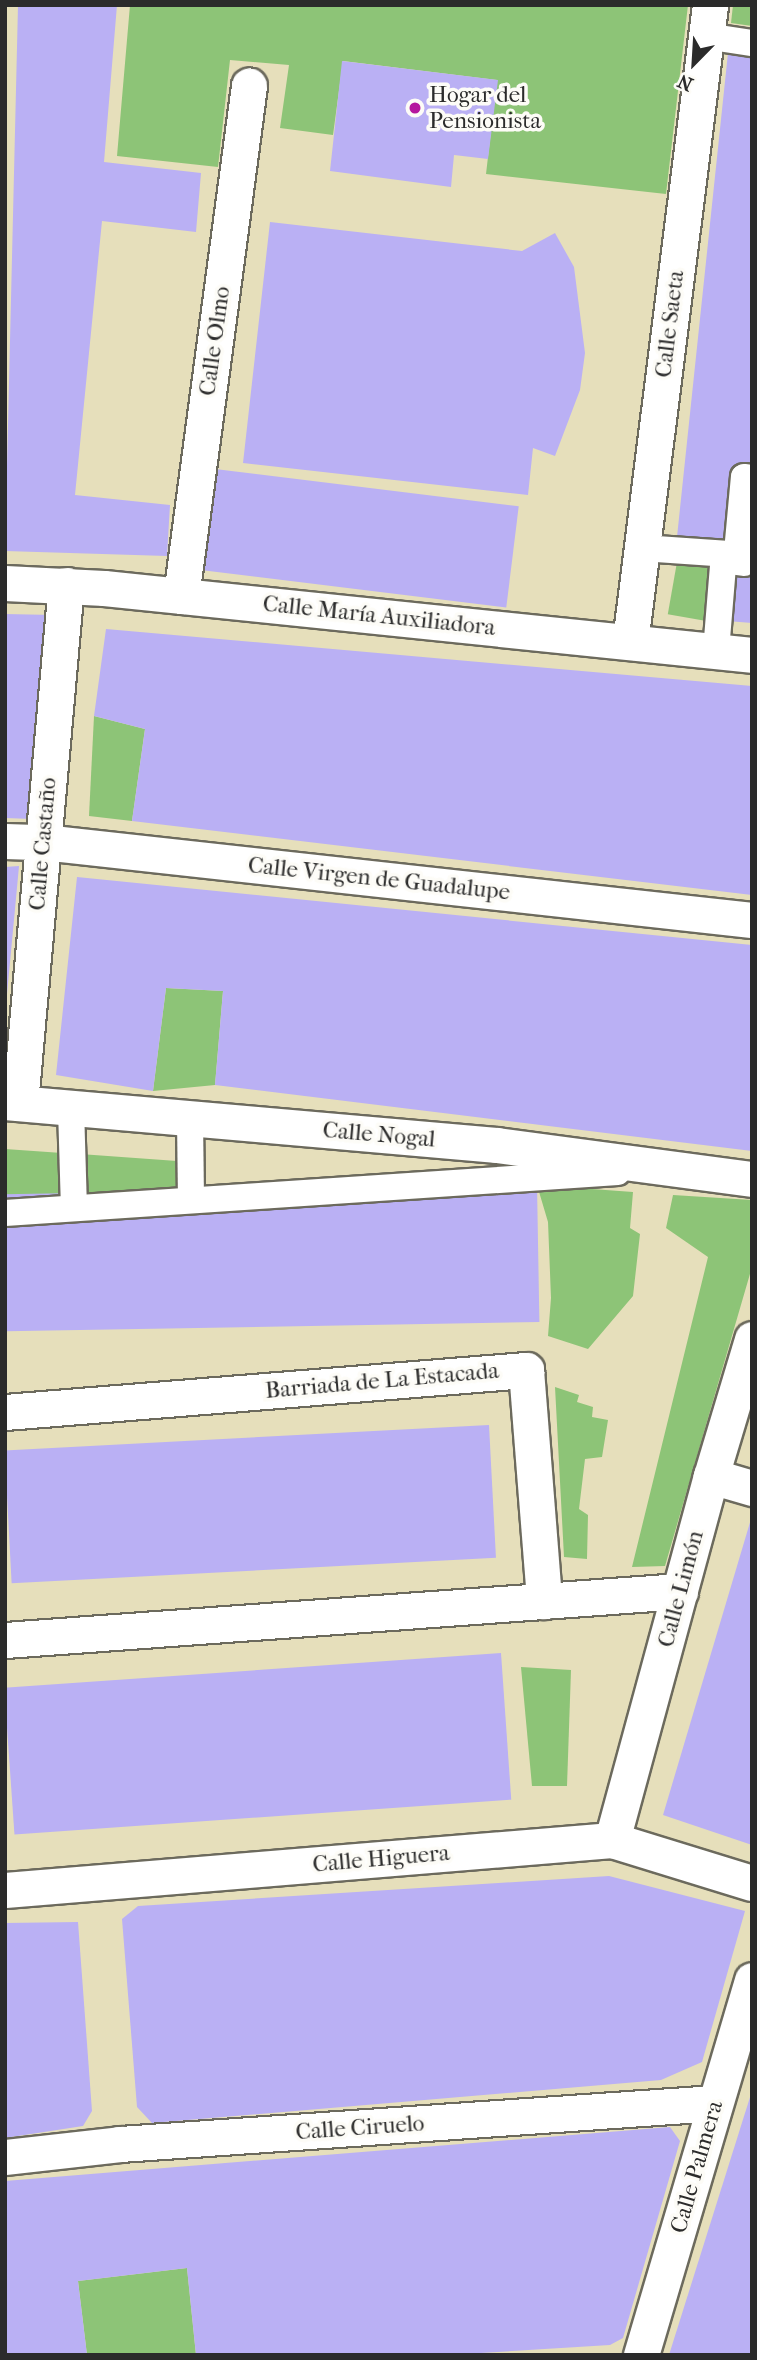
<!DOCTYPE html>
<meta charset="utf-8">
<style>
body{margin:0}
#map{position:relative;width:757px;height:2360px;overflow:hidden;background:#e6dfbb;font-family:"IM FELL French Canon",serif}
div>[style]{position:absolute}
.green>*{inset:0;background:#8dc477;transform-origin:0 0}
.building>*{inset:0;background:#bab0f4;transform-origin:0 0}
.roads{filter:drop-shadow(2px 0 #6c6a5d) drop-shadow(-2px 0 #6c6a5d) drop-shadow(0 2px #6c6a5d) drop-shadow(0 -2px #6c6a5d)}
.pedestrian>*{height:26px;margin:-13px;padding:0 13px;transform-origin:13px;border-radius:13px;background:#fff}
.minor>*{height:35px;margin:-17.5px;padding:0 17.5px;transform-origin:17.5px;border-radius:17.5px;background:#fff}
.dots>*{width:19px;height:19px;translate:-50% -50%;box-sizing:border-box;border:4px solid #fdfcf7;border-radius:50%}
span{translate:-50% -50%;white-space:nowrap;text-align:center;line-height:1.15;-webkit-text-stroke:7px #fdfcf7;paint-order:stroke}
.poi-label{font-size:23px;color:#2b2b2b}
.left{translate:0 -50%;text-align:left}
.street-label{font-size:23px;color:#2b2b2b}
.frame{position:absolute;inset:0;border:7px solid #2b2b2b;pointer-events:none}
.north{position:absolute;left:659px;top:28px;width:70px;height:70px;-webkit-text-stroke:5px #fdfcf7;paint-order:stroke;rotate:204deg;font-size:19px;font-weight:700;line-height:28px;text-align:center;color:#2b2b2b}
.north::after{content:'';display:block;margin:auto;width:24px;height:32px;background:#2b2b2b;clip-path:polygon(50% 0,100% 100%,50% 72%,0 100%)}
</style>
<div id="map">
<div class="green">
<div style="clip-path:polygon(130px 5px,688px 5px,666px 194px,486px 174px,497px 80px,343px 61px,333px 135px,280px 128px,289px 65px,230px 60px,218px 167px,117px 156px)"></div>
<div style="clip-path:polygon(733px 5px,752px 5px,752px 26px,731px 23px)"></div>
<div style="left:677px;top:562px;width:42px;height:53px;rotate:10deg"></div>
<div style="clip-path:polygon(94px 716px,145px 729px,132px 821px,89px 816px)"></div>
<div style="clip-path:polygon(166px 988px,223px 991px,215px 1085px,153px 1091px)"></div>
<div style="clip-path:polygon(5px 1149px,62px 1153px,67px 1204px,5px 1209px)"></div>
<div style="clip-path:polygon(80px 1154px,177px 1161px,185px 1198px,86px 1207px)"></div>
<div style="clip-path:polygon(537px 1185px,633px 1192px,630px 1228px,640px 1234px,633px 1296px,588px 1349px,548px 1336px,551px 1298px,548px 1222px)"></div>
<div style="clip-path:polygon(673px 1195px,752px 1200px,752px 1267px,665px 1566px,632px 1567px,708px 1257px,666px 1228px)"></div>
<div style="clip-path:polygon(555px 1387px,579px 1395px,577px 1402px,593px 1407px,592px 1417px,608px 1420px,602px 1457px,585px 1459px,579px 1509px,588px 1515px,587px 1559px,564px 1557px)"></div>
<div style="clip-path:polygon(521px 1667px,571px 1670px,567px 1786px,532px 1786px)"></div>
<div style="clip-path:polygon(187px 2268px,196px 2355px,87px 2355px,78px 2281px)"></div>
</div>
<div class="building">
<div style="clip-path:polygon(18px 5px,117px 5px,104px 162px,201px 173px,196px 232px,102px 221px,75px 495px,170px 505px,167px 556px,5px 551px)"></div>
<div style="clip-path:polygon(728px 53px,752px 55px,752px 474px,727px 544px,677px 537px)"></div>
<div style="clip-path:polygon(342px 61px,498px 80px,488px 159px,454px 155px,451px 187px,330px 171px)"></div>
<div style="clip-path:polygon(270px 222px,522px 251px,555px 233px,574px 267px,585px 353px,580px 390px,555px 456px,533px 448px,528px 495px,243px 463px)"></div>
<div style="left:215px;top:469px;width:306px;height:102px;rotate:7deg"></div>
<div style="clip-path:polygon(735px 568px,752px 570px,752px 623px,727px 621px)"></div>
<div style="clip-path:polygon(5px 614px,54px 615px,32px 819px,5px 818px)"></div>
<div style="clip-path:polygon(106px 629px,752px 686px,752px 895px,132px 821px,145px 729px,94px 716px)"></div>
<div style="clip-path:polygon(19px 866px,7px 994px,5px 994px,5px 867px)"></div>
<div style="clip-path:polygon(77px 877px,752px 945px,752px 1151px,215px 1085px,223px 991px,166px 988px,153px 1091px,56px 1075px)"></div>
<div style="left:537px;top:1185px;width:137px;height:533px;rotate:89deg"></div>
<div style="left:489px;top:1425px;width:133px;height:485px;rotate:87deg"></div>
<div style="clip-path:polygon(751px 1519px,752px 1519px,752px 1845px,663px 1815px)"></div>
<div style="left:501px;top:1653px;width:147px;height:498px;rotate:86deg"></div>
<div style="clip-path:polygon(609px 1876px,745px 1911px,702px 2062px,661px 2080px,152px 2123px,137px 2107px,122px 1919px,138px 1906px)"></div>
<div style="clip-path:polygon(78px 1922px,92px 2111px,83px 2126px,5px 2138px,5px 1923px)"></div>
<div style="clip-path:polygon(751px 2094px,752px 2355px,669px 2355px)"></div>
<div style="clip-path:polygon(670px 2127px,680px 2141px,623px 2338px,610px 2345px,448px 2355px,196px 2355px,187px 2268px,78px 2281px,87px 2355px,5px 2355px,5px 2181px)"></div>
</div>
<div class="roads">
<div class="pedestrian">
<div style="left:706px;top:36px;width:47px;rotate:8.7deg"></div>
<div style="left:642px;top:548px;width:87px;rotate:3.9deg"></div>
<div style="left:729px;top:554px;width:24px;rotate:-12deg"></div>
<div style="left:744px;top:563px;width:6px;rotate:-171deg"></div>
<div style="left:738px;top:562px;width:10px;rotate:-96deg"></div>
<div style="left:737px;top:552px;width:75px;rotate:-84.7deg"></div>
<div style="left:744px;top:477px;width:8px;rotate:7deg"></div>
<div style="left:716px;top:651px;width:97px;rotate:-85.3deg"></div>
<div style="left:71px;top:1108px;width:100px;rotate:88.3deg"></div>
<div style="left:190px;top:1118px;width:82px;rotate:89.3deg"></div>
<div style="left:5px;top:1213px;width:614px;rotate:-3.83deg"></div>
</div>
<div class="minor">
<div style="left:5px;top:583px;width:99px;rotate:2.9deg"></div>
<div style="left:104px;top:588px;width:651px;rotate:5.9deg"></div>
<div style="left:181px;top:596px;width:515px;rotate:-82.41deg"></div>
<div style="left:630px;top:642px;width:642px;rotate:-82.84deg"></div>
<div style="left:5px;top:841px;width:38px;rotate:2deg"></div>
<div style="left:43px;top:842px;width:713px;rotate:6.28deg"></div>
<div style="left:5px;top:1102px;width:494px;rotate:5deg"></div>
<div style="left:497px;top:1145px;width:257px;rotate:7.6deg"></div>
<div style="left:20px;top:1103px;width:520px;rotate:-84.93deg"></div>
<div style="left:5px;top:1412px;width:523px;rotate:-4.61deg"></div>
<div style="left:526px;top:1370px;width:232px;rotate:85.5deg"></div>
<div style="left:711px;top:1476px;width:43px;rotate:16.3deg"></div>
<div style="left:5px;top:1640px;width:677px;rotate:-4.15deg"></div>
<div style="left:612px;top:1840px;width:377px;rotate:-74.8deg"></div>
<div style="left:711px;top:1476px;width:143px;rotate:-73.3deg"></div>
<div style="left:5px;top:1890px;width:609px;rotate:-4.71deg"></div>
<div style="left:612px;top:1840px;width:146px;rotate:17.1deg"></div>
<div style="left:5px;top:2157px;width:116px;rotate:-6.4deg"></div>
<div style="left:120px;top:2144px;width:596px;rotate:-3.94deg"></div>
<div style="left:641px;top:2355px;width:391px;rotate:-73.5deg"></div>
</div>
</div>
<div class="dots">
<div style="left:415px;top:108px;background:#b5179e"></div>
</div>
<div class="poi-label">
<span class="left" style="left:429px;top:108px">Hogar del<br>Pensionista</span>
</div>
<div class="street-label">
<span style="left:670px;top:324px;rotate:-83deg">Calle Saeta</span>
<span style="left:215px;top:341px;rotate:-82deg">Calle Olmo</span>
<span style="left:379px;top:616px;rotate:6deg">Calle María Auxiliadora</span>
<span style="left:43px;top:844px;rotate:-85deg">Calle Castaño</span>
<span style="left:379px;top:879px;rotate:6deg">Calle Virgen de Guadalupe</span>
<span style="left:379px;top:1135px;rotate:5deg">Calle Nogal</span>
<span style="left:382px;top:1381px;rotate:-5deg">Barriada de La Estacada</span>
<span style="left:681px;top:1589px;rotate:-75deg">Calle Limón</span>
<span style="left:381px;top:1859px;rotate:-5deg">Calle Higuera</span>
<span style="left:360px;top:2128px;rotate:-4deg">Calle Ciruelo</span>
<span style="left:697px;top:2167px;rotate:-74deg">Calle Palmera</span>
</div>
<div class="frame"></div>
<div class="north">N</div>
</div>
